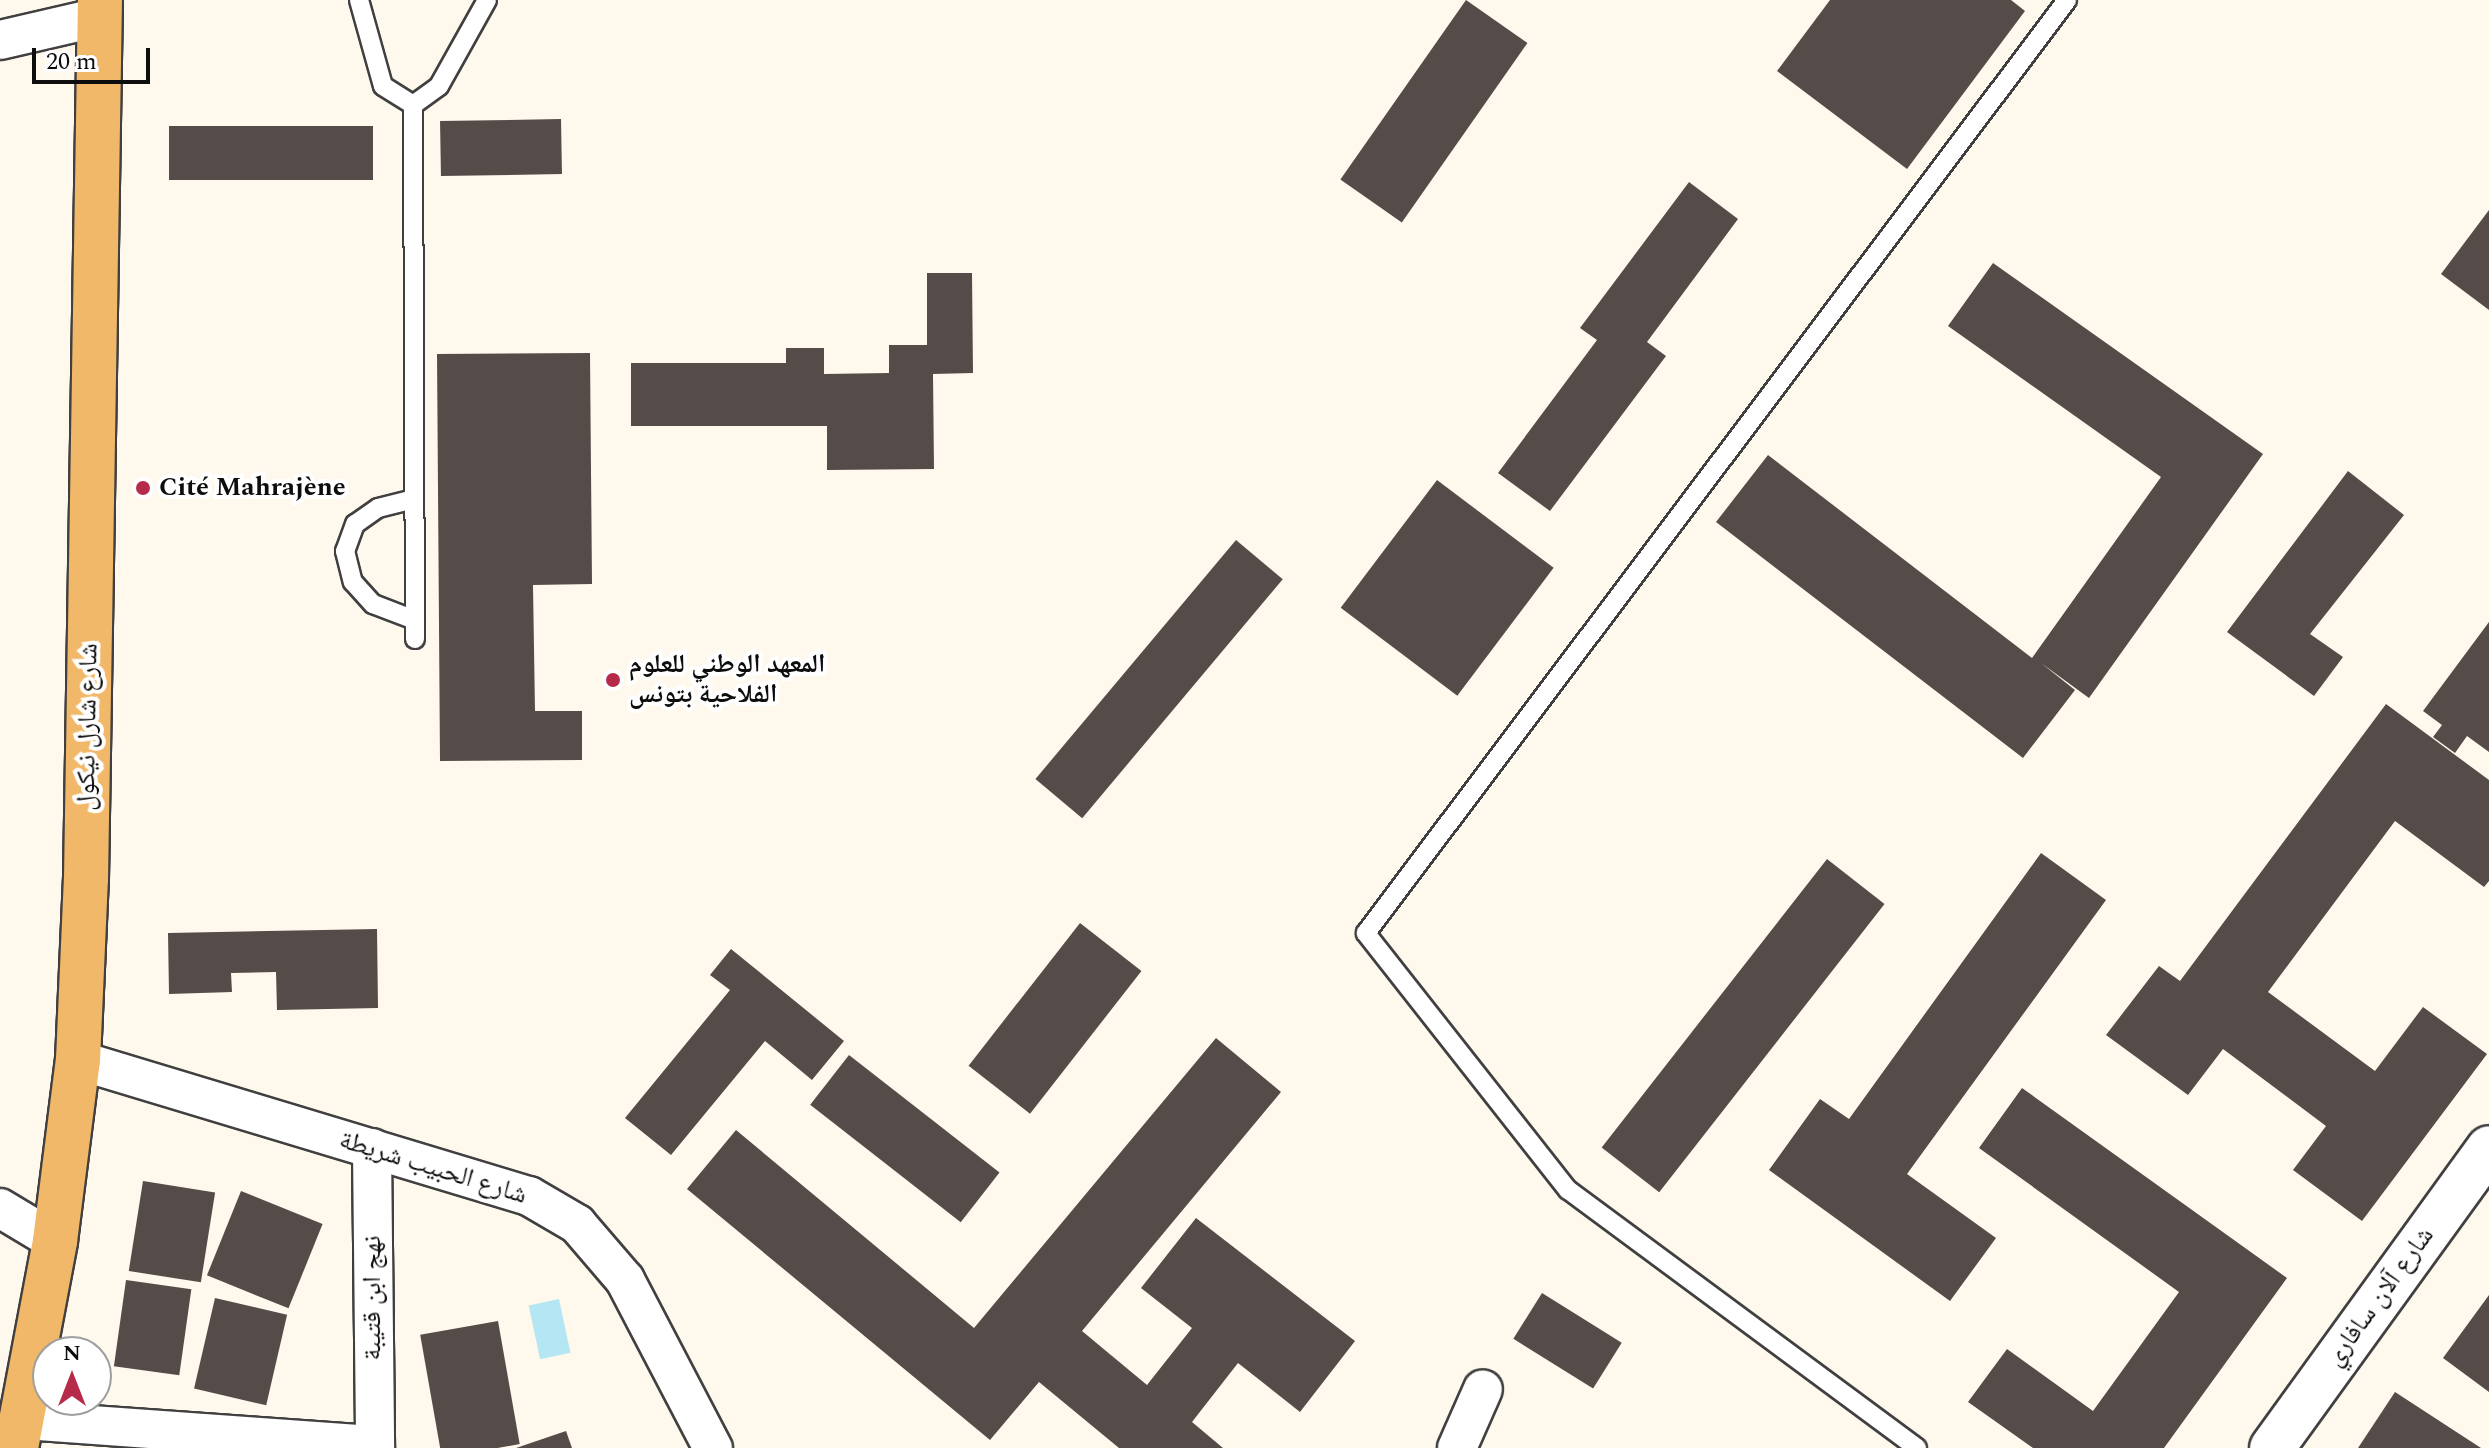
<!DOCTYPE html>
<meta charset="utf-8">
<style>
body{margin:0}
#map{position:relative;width:2489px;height:1448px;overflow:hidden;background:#fef8ed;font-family:Spectral,"Noto Naskh Arabic",serif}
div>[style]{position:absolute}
.water>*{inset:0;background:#b4e7f3;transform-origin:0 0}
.building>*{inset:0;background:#554c49;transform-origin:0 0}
.roads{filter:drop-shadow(2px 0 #404040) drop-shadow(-2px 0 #404040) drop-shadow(0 2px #404040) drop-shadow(0 -2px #404040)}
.service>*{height:18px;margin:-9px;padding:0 9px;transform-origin:9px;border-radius:9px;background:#fff}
.minor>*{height:38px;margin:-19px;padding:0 19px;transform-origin:19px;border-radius:19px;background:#fff}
.tertiary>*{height:44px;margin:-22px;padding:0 22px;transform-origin:22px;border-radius:22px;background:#fff}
.primary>*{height:44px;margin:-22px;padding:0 22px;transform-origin:22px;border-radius:22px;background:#f2b869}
.dots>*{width:22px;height:22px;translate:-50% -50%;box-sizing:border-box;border:4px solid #fff;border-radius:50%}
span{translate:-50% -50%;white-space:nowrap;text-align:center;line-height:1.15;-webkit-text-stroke:8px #fff;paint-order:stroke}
.poi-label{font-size:26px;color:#0d0d0d;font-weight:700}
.left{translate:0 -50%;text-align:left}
.street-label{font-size:26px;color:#0d0d0d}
.north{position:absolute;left:32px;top:1336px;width:80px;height:80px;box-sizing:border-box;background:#fff;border:2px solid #9e9e9e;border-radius:50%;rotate:0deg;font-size:22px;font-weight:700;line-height:32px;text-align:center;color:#0d0d0d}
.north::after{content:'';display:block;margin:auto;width:28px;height:36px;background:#b62b4a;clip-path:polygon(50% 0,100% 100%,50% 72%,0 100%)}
.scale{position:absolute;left:32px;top:48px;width:118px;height:36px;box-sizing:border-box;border:4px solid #0d0d0d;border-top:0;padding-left:10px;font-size:24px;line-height:28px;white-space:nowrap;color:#0d0d0d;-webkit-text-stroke:6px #fff;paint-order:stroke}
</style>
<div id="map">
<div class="water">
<div style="left:559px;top:1299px;width:55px;height:31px;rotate:78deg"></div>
</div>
<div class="building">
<div style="left:1466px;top:0;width:75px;height:219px;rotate:35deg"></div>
<div style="clip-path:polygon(1830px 0,2011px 0,2025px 11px,1907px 169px,1777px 71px)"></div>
<div style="left:561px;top:119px;width:55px;height:121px;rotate:89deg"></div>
<div style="left:373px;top:126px;width:54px;height:204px;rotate:90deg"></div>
<div style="clip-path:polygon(1689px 182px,1738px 219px,1647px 342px,1666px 356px,1550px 511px,1498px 473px,1597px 340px,1580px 328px)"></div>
<div style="clip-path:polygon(2489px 210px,2489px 310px,2441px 274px)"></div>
<div style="clip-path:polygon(1993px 263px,2263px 454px,2089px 698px,2041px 663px,2075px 690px,2023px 758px,1716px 522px,1768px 455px,2032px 658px,2161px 477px,1948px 326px)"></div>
<div style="clip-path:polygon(927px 273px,972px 273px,973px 373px,933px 374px,934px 469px,827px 470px,827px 426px,631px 426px,631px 363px,786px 363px,786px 348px,824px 348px,824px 374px,889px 373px,889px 345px,927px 345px)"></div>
<div style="clip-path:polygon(590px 353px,592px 584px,533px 585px,535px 711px,582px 711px,582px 760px,440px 761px,437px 354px)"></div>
<div style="clip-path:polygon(2348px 471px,2404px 515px,2310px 634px,2343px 657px,2314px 696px,2227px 632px)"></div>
<div style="left:1437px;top:480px;width:146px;height:160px;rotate:37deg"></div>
<div style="left:1236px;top:540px;width:61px;height:312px;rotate:40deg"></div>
<div style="clip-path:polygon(2489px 622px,2489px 752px,2467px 736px,2455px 753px,2433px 737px,2442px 725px,2423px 711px)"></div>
<div style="clip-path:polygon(2386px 704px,2489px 780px,2489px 881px,2484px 887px,2395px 821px,2268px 992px,2375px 1071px,2423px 1007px,2487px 1054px,2362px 1221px,2293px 1170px,2326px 1126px,2223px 1049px,2188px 1095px,2106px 1035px,2159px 966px,2180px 981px)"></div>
<div style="clip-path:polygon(2041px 853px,2106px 900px,1907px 1174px,1996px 1238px,1950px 1301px,1769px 1170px,1820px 1099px,1849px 1119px)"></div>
<div style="left:1827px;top:859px;width:73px;height:366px;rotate:38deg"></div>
<div style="left:1080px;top:923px;width:78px;height:181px;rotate:38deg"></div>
<div style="clip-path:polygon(377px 929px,378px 1008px,277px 1010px,276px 972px,231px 973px,232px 992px,169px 994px,168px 933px)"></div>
<div style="clip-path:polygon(731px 949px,844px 1041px,812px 1080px,765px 1041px,671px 1155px,625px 1118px,730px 990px,710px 975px)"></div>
<div style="clip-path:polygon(1216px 1038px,1281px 1092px,1082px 1331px,1147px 1385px,1192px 1328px,1141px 1288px,1196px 1218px,1355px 1341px,1300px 1412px,1238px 1363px,1192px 1422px,1223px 1448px,1119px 1448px,1039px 1382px,990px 1440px,687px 1189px,736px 1130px,974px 1328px)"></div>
<div style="left:849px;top:1055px;width:191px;height:63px;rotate:38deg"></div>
<div style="clip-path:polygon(2022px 1088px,2287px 1278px,2164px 1448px,2033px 1448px,1968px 1402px,2007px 1349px,2093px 1411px,2179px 1292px,1979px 1148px)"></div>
<div style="left:143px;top:1181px;width:73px;height:91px;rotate:9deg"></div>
<div style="left:241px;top:1191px;width:88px;height:91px;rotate:22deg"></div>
<div style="left:126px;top:1280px;width:66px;height:87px;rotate:8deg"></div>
<div style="left:1542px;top:1293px;width:94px;height:54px;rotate:32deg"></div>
<div style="clip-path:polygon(2489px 1295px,2489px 1392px,2443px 1358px)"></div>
<div style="left:215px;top:1298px;width:74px;height:93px;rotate:13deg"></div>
<div style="left:498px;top:1321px;width:125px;height:79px;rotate:80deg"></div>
<div style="clip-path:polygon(2395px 1392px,2481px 1448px,2358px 1448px)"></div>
<div style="clip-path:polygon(566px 1431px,572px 1448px,516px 1448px)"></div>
</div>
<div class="roads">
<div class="service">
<div style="left:359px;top:0;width:89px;rotate:74.4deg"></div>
<div style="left:383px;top:86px;width:36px;rotate:32deg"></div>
<div style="left:413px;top:105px;width:32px;rotate:-36deg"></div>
<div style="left:439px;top:86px;width:98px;rotate:-60.8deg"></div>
<div style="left:413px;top:105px;width:534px;rotate:89.79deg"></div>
<div style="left:414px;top:499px;width:37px;rotate:166deg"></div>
<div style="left:378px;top:508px;width:28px;rotate:145deg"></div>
<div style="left:355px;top:524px;width:29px;rotate:110deg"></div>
<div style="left:345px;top:551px;width:32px;rotate:76deg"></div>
<div style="left:353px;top:582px;width:30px;rotate:48deg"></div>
<div style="left:373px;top:604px;width:45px;rotate:20.9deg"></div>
<div style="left:1917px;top:1448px;width:434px;rotate:-143.5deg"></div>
<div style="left:1568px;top:1190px;width:327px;rotate:-128.2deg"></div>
<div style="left:1366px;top:933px;width:1167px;rotate:-53.08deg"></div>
</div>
<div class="minor">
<div style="left:0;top:40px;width:103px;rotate:-13deg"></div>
<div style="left:78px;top:1060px;width:471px;rotate:16.8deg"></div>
<div style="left:529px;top:1196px;width:56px;rotate:30.3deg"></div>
<div style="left:577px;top:1224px;width:74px;rotate:49.4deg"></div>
<div style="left:625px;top:1280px;width:190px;rotate:62.4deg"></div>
<div style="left:372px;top:1148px;width:300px;rotate:89.4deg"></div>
<div style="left:0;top:1208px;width:64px;rotate:31deg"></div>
<div style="left:23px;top:1420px;width:352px;rotate:4.1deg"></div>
<div style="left:1457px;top:1448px;width:64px;rotate:-66.2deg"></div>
</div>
<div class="tertiary">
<div style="left:2272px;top:1448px;width:370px;rotate:-54.1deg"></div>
</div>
<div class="primary">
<div style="left:16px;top:1448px;width:211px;rotate:-79.3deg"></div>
<div style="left:55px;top:1241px;width:182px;rotate:-82.8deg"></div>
<div style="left:78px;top:1060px;width:181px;rotate:-87.5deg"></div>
<div style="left:86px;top:879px;width:879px;rotate:-89.09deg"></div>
</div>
</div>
<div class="dots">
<div style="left:143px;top:488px;background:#b62b4a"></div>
<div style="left:613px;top:680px;background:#b62b4a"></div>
</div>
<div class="poi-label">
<span class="left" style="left:159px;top:488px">Cité Mahrajène</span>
<span class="left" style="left:629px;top:680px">المعهد الوطني للعلوم<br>الفلاحية بتونس</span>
</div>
<div class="street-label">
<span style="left:88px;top:727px;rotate:-89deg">شارع شارل نيكول</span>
<span style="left:433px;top:1168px;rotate:17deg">شارع الحبيب شريطة</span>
<span style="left:2380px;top:1297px;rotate:-54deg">شارع آلان سافاري</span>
<span style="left:373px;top:1298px;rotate:-90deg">نهج ابن قتيبة</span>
</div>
<div class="north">N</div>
<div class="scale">20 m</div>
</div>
